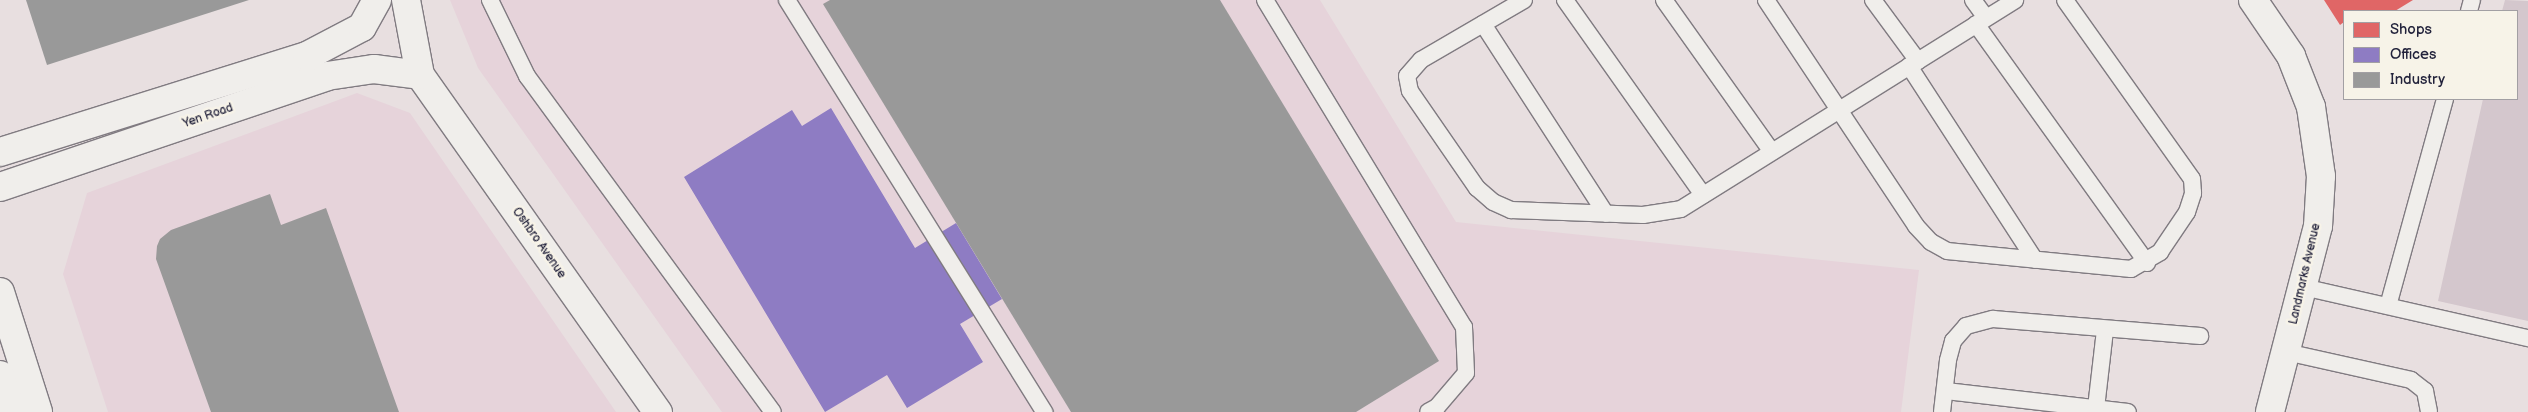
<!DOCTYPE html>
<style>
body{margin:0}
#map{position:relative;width:2528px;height:412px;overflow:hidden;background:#e8dfe0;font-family:"Balsamiq Sans",sans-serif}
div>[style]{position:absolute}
.built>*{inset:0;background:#e6d3da}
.shops>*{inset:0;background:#e06666}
.offices>*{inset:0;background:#8e7cc3}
.industry>*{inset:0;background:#999}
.building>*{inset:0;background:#d4c7cd}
.roads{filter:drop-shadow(1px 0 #807b81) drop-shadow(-1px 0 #807b81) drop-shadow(0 1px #807b81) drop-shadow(0 -1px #807b81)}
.service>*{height:16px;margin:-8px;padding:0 8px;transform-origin:8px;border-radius:8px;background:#f0eeeb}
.minor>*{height:28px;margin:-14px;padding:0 14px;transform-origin:14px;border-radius:14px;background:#f0eeeb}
.tertiary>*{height:28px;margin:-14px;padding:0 14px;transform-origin:14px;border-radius:14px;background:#f0eeeb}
span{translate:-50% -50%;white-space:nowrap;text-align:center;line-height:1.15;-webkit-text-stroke:5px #f7f3e8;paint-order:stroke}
.street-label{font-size:12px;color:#22223b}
.legend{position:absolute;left:2343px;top:10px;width:175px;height:90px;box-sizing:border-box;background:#f7f3e8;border:1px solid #a29fa3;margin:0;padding:6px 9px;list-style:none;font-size:15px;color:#22223b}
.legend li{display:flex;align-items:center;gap:10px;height:25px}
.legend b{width:25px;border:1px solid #a29fa3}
</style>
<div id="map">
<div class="built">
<div style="clip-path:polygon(450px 0,1320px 0,1456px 222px,1919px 270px,1901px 412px,722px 412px,478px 68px)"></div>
<div style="clip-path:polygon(357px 93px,410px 113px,616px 412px,108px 412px,63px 274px,87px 193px)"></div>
</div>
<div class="shops">
<div style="clip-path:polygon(2324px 0,2413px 0,2395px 11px,2344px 11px,2344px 22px,2340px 25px)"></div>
</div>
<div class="offices">
<div style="clip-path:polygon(831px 108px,915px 248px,956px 223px,1002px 299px,960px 324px,983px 362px,907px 408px,887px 375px,825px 412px,684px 177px,792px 110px,802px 126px)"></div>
</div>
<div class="industry">
<div style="clip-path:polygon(26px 0,249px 0,47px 65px)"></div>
<div style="clip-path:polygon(830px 0,1220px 0,1439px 361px,1356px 412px,1071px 412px,823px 4px)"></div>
<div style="clip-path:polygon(270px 194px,281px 225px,326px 208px,399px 412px,211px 412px,156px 259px,157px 246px,160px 239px,171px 230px)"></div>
</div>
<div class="building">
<div style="clip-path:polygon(2505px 0,2528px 1px,2528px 321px,2438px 301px,2483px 99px,2517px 99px,2517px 11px,2502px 11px)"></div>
</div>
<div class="roads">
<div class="service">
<div style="left:490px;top:0;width:85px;rotate:64deg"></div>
<div style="left:527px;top:76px;width:416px;rotate:53.8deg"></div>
<div style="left:787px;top:0;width:486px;rotate:58deg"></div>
<div style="left:1265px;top:0;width:383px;rotate:58.7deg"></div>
<div style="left:1464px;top:327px;width:46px;rotate:87.5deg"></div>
<div style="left:1466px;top:373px;width:45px;rotate:130.5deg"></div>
<div style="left:1437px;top:407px;width:10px;rotate:151deg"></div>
<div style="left:1524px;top:0;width:119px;rotate:149.8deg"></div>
<div style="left:1421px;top:60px;width:21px;rotate:131deg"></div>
<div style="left:1407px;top:76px;width:15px;rotate:79deg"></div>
<div style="left:1410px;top:91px;width:118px;rotate:55.4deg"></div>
<div style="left:1477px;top:188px;width:21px;rotate:41deg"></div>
<div style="left:1493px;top:202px;width:20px;rotate:24deg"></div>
<div style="left:1511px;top:210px;width:132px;rotate:2.2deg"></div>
<div style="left:1643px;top:215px;width:38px;rotate:-9deg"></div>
<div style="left:1681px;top:209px;width:394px;rotate:-32deg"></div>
<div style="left:1565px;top:0;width:239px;rotate:54.7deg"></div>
<div style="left:1664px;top:0;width:186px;rotate:54.6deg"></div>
<div style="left:1766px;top:0;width:271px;rotate:56.4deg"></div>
<div style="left:1916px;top:226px;width:22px;rotate:47deg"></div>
<div style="left:1931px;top:242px;width:18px;rotate:29deg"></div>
<div style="left:1947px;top:251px;width:185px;rotate:5.6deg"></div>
<div style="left:2131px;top:269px;width:34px;rotate:-30deg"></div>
<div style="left:2160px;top:252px;width:48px;rotate:-56deg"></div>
<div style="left:2187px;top:212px;width:20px;rotate:-72deg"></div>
<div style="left:2193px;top:193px;width:14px;rotate:-94deg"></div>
<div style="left:2192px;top:179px;width:219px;rotate:-125.4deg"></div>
<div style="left:1873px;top:0;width:76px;rotate:53.6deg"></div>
<div style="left:1973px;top:0;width:22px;rotate:54deg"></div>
<div style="left:2469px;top:11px;width:11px;rotate:-75deg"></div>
<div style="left:1483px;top:24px;width:226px;rotate:57.1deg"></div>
<div style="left:1976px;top:24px;width:294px;rotate:54.4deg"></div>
<div style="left:1909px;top:66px;width:231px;rotate:57deg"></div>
<div style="left:2303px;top:287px;width:231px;rotate:12.8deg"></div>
<div style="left:2388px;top:306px;width:215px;rotate:-74.6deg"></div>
<div style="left:2286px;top:352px;width:128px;rotate:12.6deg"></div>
<div style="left:2411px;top:380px;width:18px;rotate:38deg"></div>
<div style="left:2425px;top:391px;width:21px;rotate:79deg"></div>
<div style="left:1946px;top:391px;width:183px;rotate:6.6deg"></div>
<div style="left:2096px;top:408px;width:79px;rotate:-83.4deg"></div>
<div style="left:1942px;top:412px;width:52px;rotate:-83.4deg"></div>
<div style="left:1948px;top:360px;width:20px;rotate:-75deg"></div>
<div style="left:1953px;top:341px;width:20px;rotate:-49deg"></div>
<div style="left:1966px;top:326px;width:28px;rotate:-15deg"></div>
<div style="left:1993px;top:319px;width:208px;rotate:4.7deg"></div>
</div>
<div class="minor">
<div style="left:406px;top:0;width:76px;rotate:79.4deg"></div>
<div style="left:420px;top:75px;width:413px;rotate:54.8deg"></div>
<div style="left:2253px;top:0;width:68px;rotate:55.8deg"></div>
<div style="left:2291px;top:56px;width:55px;rotate:68.6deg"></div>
<div style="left:2311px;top:107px;width:70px;rotate:81.8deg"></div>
<div style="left:2321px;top:176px;width:50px;rotate:93.4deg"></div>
<div style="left:2318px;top:226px;width:192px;rotate:104.5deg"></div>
<div style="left:0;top:152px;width:322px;rotate:-17.4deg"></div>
<div style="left:307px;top:56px;width:62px;rotate:-27.8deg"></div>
<div style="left:362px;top:27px;width:31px;rotate:-61deg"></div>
<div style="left:0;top:187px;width:345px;rotate:-18.7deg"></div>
<div style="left:327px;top:76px;width:48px;rotate:-8.5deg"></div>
<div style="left:374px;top:69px;width:46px;rotate:7.4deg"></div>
</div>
<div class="tertiary">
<div style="left:0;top:292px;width:126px;rotate:72.4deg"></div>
<div style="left:0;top:375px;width:39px;rotate:72deg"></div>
</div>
</div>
<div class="street-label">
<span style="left:208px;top:116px;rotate:-19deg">Yen Road</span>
<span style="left:539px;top:243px;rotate:55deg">Oshbro Avenue</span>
<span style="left:2305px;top:274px;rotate:-77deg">Landmarks Avenue</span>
</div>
<ul class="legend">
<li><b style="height:14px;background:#e06666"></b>Shops</li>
<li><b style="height:14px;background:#8e7cc3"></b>Offices</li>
<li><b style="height:14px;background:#999"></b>Industry</li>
</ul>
</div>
